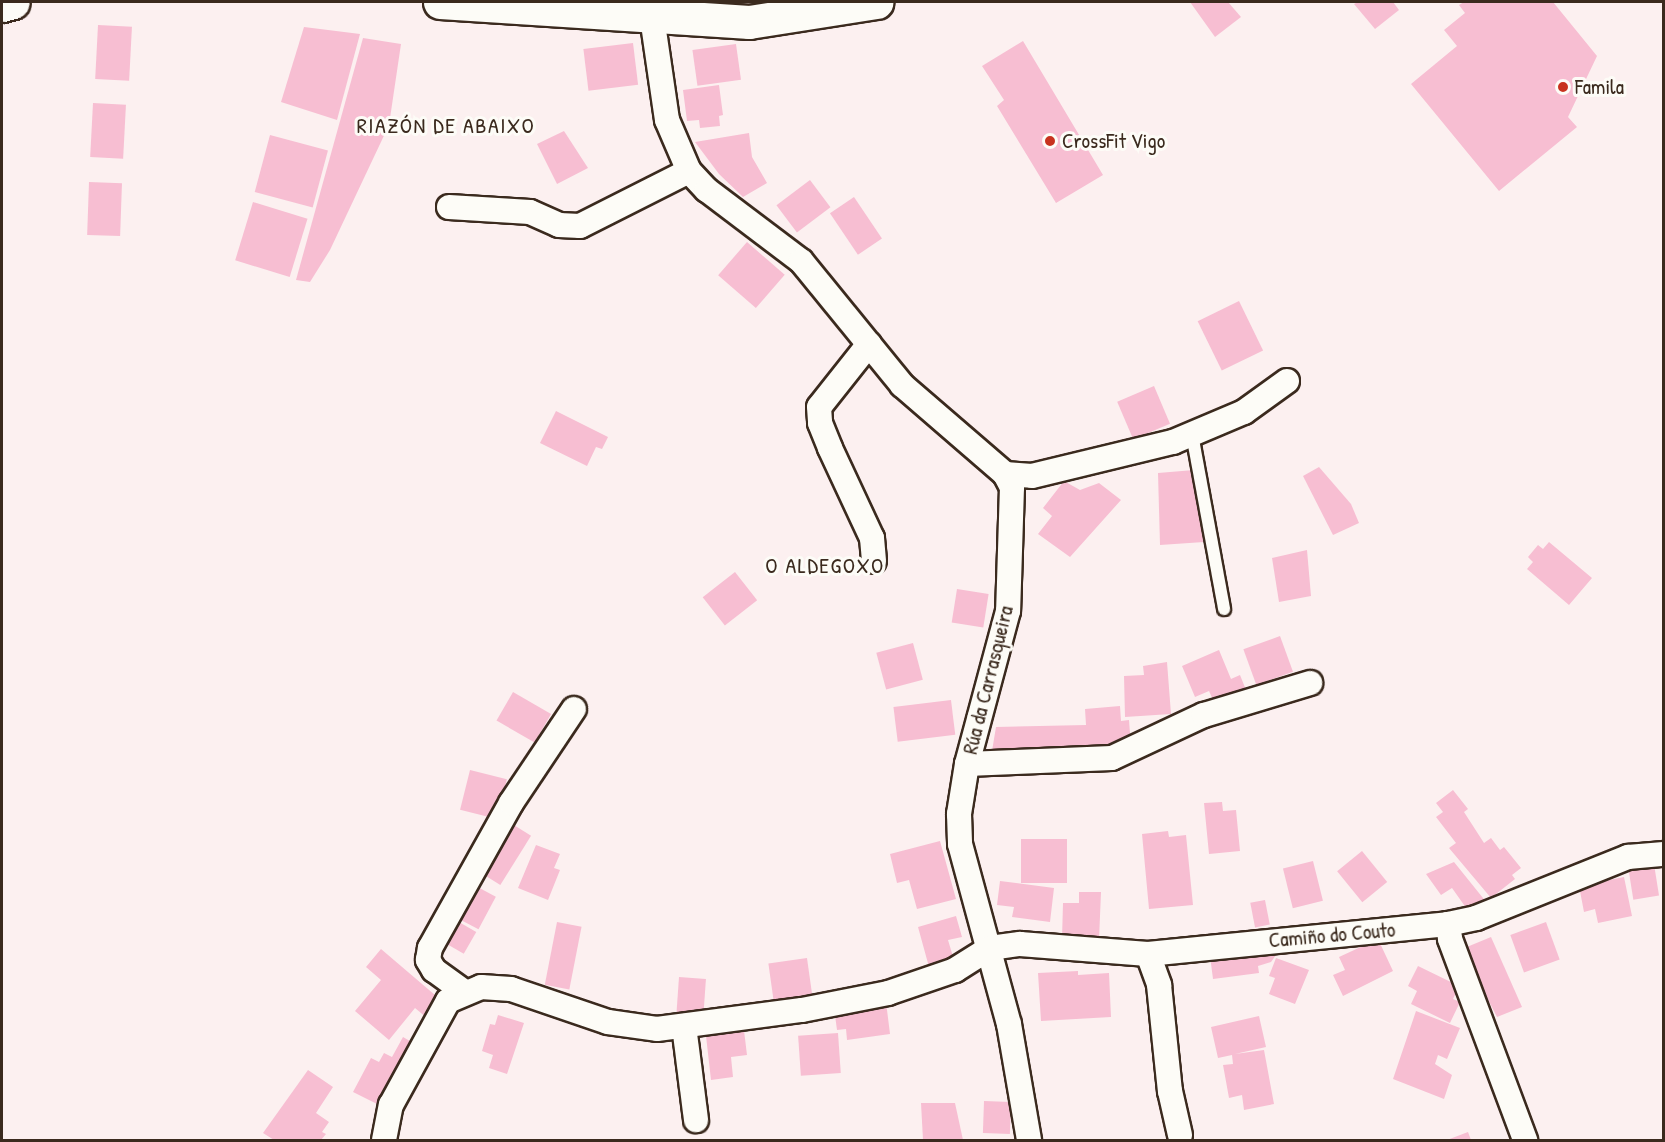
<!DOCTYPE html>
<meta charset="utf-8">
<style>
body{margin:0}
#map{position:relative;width:1665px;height:1142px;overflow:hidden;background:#fcf0f0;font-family:"Patrick Hand",sans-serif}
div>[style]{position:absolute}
.building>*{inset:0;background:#f7bed2;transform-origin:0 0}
.roads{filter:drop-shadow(2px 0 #3b2a1e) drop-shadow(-2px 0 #3b2a1e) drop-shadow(0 2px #3b2a1e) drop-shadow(0 -2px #3b2a1e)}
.service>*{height:12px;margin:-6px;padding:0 6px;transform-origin:6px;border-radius:6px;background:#fdfcf7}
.minor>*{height:24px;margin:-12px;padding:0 12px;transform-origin:12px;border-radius:12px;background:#fdfcf7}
.secondary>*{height:33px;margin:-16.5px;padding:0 16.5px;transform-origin:16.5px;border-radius:16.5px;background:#fdfcf7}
.dots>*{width:16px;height:16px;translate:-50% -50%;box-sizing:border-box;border:3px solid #fdfcf7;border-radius:50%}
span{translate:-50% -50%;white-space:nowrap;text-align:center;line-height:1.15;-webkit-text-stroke:6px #fdfcf7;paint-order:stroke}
.poi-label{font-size:21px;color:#3b2a1e}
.left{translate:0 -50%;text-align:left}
.street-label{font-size:21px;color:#3b2a1e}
.neighbourhood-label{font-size:22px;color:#3b2a1e;letter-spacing:1.5px}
.frame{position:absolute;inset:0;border:3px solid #3b2a1e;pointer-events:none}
</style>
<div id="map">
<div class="building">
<div style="clip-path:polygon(1190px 2px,1228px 2px,1241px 17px,1215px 37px)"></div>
<div style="clip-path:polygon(1358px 2px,1393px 2px,1399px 10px,1375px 29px,1354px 4px)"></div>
<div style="clip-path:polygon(1464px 2px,1553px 2px,1597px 56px,1568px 117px,1577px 127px,1499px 191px,1411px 84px,1457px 46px,1444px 30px,1465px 13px,1459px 5px)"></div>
<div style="left:98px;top:25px;width:34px;height:54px;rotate:3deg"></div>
<div style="clip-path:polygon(304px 27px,360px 34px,337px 120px,281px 102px)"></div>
<div style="clip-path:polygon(363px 38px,401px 44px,389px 125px,330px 250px,310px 282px,296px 280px)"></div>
<div style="clip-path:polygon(1023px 41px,1103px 175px,1056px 203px,997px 106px,1004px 100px,982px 66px)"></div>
<div style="left:633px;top:43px;width:42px;height:50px;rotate:83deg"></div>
<div style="left:736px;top:44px;width:36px;height:44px;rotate:82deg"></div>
<div style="clip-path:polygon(719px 85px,723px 115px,719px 116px,720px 126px,700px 128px,699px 120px,687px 121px,683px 90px)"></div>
<div style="left:93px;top:103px;width:33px;height:54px;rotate:3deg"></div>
<div style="clip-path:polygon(564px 131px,588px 168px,557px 184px,537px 144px)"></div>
<div style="clip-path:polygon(749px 133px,752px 157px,767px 183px,743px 197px,719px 174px,695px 142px)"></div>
<div style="left:270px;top:135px;width:60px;height:59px;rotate:15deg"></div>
<div style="left:810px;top:180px;width:34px;height:42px;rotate:53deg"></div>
<div style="left:89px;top:182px;width:33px;height:53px;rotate:2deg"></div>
<div style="left:854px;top:197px;width:50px;height:29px;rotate:56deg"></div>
<div style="left:253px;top:202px;width:57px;height:61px;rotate:17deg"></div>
<div style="left:747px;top:242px;width:50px;height:44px;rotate:41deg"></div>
<div style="left:1239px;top:301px;width:55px;height:46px;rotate:64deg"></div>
<div style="left:1154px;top:386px;width:41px;height:40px;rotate:67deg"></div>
<div style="clip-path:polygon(556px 411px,608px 437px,602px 449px,596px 447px,587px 466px,540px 443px)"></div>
<div style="clip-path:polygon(1319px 467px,1351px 504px,1359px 523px,1333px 535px,1303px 476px)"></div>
<div style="clip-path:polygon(1194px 470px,1204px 542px,1160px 545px,1158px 473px)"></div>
<div style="clip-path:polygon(1064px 481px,1080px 490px,1099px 483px,1121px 500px,1070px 557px,1038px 534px,1052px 516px,1043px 508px)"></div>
<div style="clip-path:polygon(1549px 542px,1592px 578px,1569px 605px,1527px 569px,1533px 562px,1528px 557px,1538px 545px,1543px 549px)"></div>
<div style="clip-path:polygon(1307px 550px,1311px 596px,1279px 602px,1272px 558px)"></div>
<div style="left:735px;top:572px;width:36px;height:41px;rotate:52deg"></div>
<div style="left:957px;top:589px;width:32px;height:34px;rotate:9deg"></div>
<div style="left:1280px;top:636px;width:38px;height:39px;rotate:70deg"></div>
<div style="left:913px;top:643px;width:38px;height:38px;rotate:75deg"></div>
<div style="clip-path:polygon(1219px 650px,1231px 679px,1240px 675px,1246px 690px,1215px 704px,1209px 691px,1195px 697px,1182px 666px)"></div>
<div style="clip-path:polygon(1167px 662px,1171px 714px,1125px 717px,1124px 676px,1144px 675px,1143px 666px)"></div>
<div style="left:513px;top:692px;width:44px;height:33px;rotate:30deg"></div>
<div style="left:951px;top:700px;width:35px;height:58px;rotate:83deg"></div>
<div style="clip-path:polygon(1120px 706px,1121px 721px,1129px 720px,1131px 747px,991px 757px,996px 727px,1086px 725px,1085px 709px)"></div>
<div style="left:470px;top:770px;width:38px;height:41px;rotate:14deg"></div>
<div style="clip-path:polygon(1453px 790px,1468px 809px,1464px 812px,1484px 843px,1491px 838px,1500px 850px,1504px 847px,1521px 868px,1512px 875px,1515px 879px,1491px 898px,1449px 848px,1456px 843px,1436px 817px,1443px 812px,1436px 803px)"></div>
<div style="clip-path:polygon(1222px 802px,1223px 811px,1236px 810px,1240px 851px,1209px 854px,1204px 803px)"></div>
<div style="left:509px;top:822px;width:26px;height:58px;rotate:32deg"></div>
<div style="clip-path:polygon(1168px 831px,1169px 837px,1186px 835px,1193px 905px,1149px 909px,1142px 834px)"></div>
<div style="left:1021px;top:839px;width:46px;height:44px"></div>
<div style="clip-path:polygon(940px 841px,956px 899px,917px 909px,909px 880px,897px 883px,890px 854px)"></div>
<div style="clip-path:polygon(536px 845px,560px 854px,554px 868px,560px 870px,548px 900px,518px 888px)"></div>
<div style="left:1362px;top:851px;width:40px;height:32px;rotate:51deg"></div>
<div style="left:1313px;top:861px;width:41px;height:31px;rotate:76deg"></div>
<div style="clip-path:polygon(1454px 862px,1487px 903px,1469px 912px,1452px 888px,1441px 895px,1426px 874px)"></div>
<div style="left:1654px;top:864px;width:32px;height:26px;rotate:81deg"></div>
<div style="clip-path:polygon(1624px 877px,1632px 916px,1598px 923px,1595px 909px,1584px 912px,1579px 886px)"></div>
<div style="clip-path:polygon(1000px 881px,1054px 888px,1050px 922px,1012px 917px,1014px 907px,997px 905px)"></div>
<div style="left:472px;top:884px;width:27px;height:37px;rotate:28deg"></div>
<div style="clip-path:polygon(1079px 892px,1101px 892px,1099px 940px,1062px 939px,1063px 903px,1079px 903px)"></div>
<div style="left:1265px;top:900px;width:25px;height:15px;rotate:79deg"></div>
<div style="clip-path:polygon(956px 916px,962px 937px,948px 940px,954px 960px,929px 967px,918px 927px)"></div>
<div style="left:452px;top:918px;width:28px;height:25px;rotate:30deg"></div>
<div style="left:557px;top:922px;width:25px;height:64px;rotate:11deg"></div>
<div style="left:1546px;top:922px;width:40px;height:38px;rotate:70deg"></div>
<div style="clip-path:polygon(1491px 937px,1522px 1007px,1497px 1017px,1462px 949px)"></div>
<div style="clip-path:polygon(1378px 939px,1393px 971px,1343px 996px,1333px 975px,1345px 970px,1339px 957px)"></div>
<div style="clip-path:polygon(1274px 947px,1276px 955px,1271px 962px,1258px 966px,1259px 973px,1213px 979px,1210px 956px)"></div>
<div style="clip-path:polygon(381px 949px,442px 1001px,427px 1018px,415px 1008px,389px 1040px,355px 1011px,381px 980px,366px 967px)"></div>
<div style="left:807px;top:958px;width:44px;height:39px;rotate:82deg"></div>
<div style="clip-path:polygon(1276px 958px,1309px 970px,1295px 1004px,1269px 994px,1275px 978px,1269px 976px)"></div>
<div style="clip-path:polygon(1418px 966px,1459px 986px,1453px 999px,1460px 1002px,1450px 1023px,1411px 1004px,1417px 991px,1408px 986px)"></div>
<div style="clip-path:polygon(1078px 971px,1078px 975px,1109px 973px,1111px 1017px,1041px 1021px,1038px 973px)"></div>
<div style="left:679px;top:977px;width:27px;height:44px;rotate:4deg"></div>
<div style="clip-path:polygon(886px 1002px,890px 1034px,847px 1040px,846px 1029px,837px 1030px,834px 1008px)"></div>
<div style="clip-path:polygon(1416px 1011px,1460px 1028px,1447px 1059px,1438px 1055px,1435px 1064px,1452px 1075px,1444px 1099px,1393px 1079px)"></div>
<div style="clip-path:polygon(498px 1015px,524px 1023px,507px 1074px,489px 1068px,493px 1055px,482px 1051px,490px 1024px,495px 1025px)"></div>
<div style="clip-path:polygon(1259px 1016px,1266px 1047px,1235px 1054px,1264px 1050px,1274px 1104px,1244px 1110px,1242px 1095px,1229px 1098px,1223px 1065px,1233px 1064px,1232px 1055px,1218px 1058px,1211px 1027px)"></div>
<div style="clip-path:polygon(743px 1022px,747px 1055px,731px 1057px,733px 1077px,711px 1080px,705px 1027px)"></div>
<div style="left:838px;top:1033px;width:40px;height:40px;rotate:86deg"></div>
<div style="clip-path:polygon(403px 1037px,415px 1044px,379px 1105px,353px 1092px,371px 1058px,379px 1062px,384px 1053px,392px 1057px)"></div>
<div style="clip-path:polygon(308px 1070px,333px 1087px,316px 1113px,329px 1122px,322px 1132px,326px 1134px,321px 1140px,274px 1140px,263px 1133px)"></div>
<div style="left:984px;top:1101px;width:27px;height:32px;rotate:2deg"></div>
<div style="clip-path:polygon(921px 1103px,955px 1103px,963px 1140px,923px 1140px)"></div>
<div style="clip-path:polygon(1468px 1132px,1471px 1140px,1447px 1140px)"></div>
</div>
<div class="roads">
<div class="service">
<div style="left:1192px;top:434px;width:178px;rotate:79.6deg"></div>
</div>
<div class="minor">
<div style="left:652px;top:17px;width:104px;rotate:81.7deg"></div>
<div style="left:667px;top:120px;width:56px;rotate:66.7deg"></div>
<div style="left:689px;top:171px;width:26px;rotate:47deg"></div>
<div style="left:707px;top:190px;width:118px;rotate:37.1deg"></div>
<div style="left:801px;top:261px;width:160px;rotate:50.8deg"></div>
<div style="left:902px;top:385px;width:136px;rotate:40.8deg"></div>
<div style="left:1005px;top:474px;width:15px;rotate:62deg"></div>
<div style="left:1012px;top:487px;width:124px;rotate:91.8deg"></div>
<div style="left:1008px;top:611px;width:158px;rotate:105deg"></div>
<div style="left:967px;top:764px;width:51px;rotate:99.1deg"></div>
<div style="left:959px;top:814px;width:30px;rotate:88deg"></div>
<div style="left:960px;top:844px;width:187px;rotate:74.8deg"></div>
<div style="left:1009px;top:1024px;width:118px;rotate:80.2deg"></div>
<div style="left:449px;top:207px;width:81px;rotate:3.5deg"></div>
<div style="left:530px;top:212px;width:32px;rotate:24deg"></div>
<div style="left:559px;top:225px;width:21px;rotate:3deg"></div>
<div style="left:580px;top:226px;width:122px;rotate:-26.8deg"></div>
<div style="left:869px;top:344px;width:80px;rotate:128.4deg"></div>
<div style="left:819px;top:407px;width:16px;rotate:86deg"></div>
<div style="left:820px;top:423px;width:27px;rotate:68deg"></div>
<div style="left:830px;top:448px;width:99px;rotate:65deg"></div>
<div style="left:872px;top:538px;width:23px;rotate:85deg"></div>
<div style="left:1005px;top:474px;width:27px;rotate:4deg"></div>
<div style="left:1032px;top:476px;width:145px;rotate:-13.6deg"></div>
<div style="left:1173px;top:442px;width:77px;rotate:-22.9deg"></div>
<div style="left:1244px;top:412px;width:53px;rotate:-35.8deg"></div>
<div style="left:967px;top:764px;width:145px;rotate:-2.4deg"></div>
<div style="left:1112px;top:758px;width:102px;rotate:-25.1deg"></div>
<div style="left:1204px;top:715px;width:111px;rotate:-16.8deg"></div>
<div style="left:1448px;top:924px;width:15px;rotate:82deg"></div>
<div style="left:1450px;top:939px;width:215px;rotate:69.5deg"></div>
<div style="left:1148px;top:954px;width:33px;rotate:70deg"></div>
<div style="left:1159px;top:985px;width:107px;rotate:84.1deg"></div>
<div style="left:1170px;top:1091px;width:45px;rotate:77.2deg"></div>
<div style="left:463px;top:991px;width:36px;rotate:-144deg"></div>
<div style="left:434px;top:970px;width:12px;rotate:-121deg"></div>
<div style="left:428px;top:960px;width:12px;rotate:-81deg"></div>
<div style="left:430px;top:948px;width:166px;rotate:-60.8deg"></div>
<div style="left:511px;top:803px;width:113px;rotate:-56.2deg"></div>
<div style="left:684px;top:1026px;width:95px;rotate:82.7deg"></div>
<div style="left:384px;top:1140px;width:36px;rotate:-79deg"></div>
<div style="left:391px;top:1105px;width:119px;rotate:-61.3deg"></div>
<div style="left:448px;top:1001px;width:36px;rotate:-23deg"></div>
<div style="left:481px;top:987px;width:30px;rotate:4deg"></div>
<div style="left:511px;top:989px;width:102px;rotate:18.8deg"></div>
<div style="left:608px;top:1022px;width:49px;rotate:8.1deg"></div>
<div style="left:657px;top:1029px;width:146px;rotate:-7.5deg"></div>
<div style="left:802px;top:1010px;width:88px;rotate:-11.2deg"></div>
<div style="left:888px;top:993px;width:71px;rotate:-18.9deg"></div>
<div style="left:955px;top:970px;width:41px;rotate:-32.2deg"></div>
<div style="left:990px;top:948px;width:30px;rotate:-8deg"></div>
<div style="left:1020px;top:944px;width:128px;rotate:4.5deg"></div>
<div style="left:1148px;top:954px;width:301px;rotate:-5.7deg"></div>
<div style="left:1448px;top:924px;width:29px;rotate:-12deg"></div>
<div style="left:1476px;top:918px;width:164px;rotate:-21.9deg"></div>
<div style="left:1628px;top:857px;width:36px;rotate:-5deg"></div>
</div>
<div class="secondary">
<div style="left:440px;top:2px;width:310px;rotate:3.7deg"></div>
<div style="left:749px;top:22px;width:129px;rotate:-8.9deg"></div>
<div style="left:2px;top:5px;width:11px;rotate:-15deg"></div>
</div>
</div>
<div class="dots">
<div style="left:1563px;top:87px;background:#c8321e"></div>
<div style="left:1050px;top:141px;background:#c8321e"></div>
</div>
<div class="poi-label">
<span class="left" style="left:1575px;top:87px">Famila</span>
<span class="left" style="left:1062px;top:141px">CrossFit Vigo</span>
</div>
<div class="street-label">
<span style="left:988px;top:680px;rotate:-76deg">Rúa da Carrasqueira</span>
<span style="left:1332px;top:935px;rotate:-5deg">Camiño do Couto</span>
</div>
<div class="neighbourhood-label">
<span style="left:446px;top:126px">RIAZÓN DE ABAIXO</span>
<span style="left:825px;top:566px">O ALDEGOXO</span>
</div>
<div class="frame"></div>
</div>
